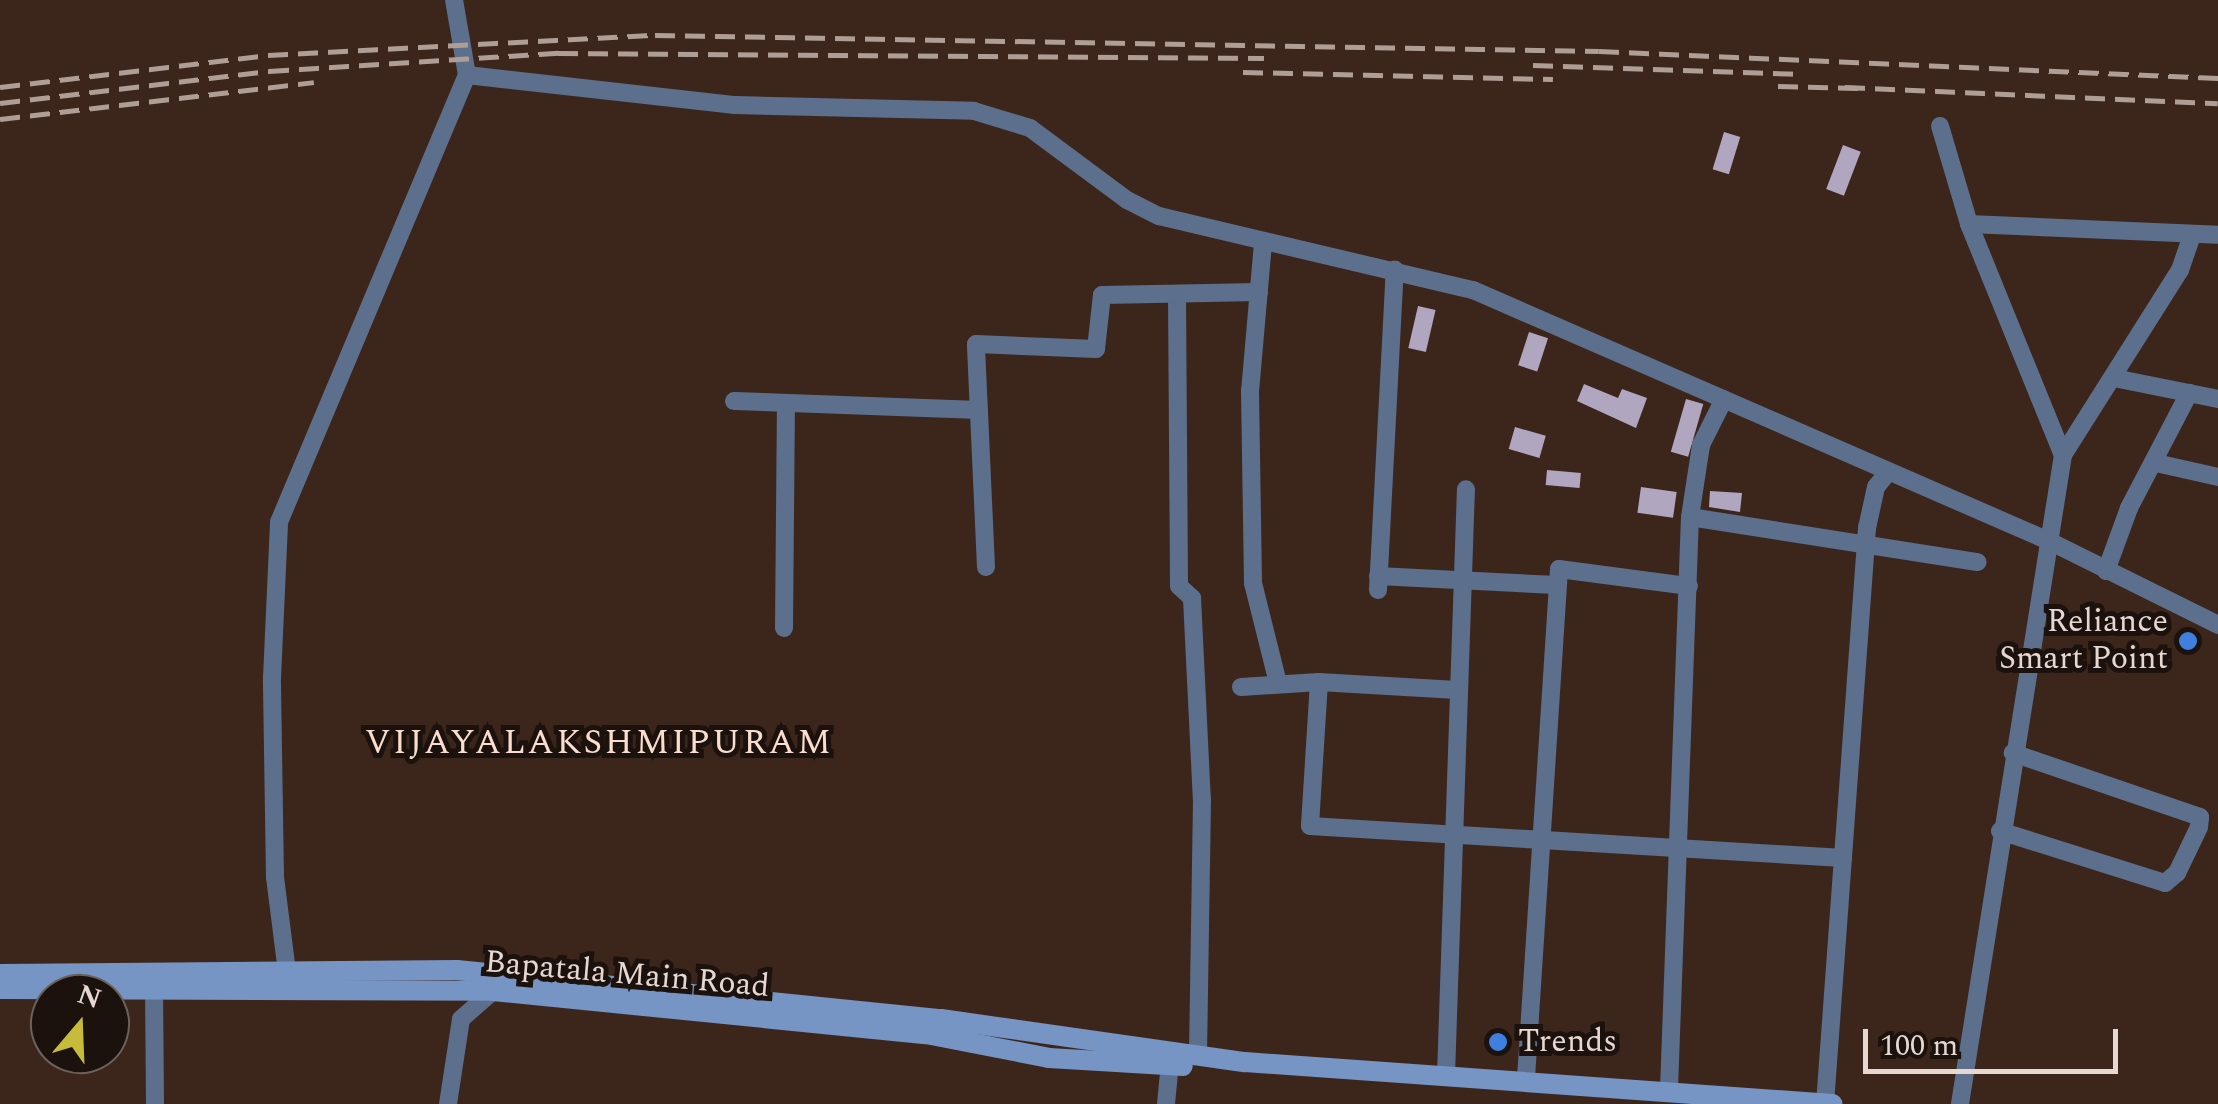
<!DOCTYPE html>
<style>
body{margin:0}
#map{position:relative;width:2218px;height:1104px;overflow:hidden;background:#3c261b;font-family:Spectral,serif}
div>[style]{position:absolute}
.building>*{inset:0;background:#b1a6c0;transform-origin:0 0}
.street>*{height:18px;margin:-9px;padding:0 9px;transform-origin:9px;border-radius:9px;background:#5c6f8d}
.secondary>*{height:20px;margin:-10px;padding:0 10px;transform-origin:10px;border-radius:10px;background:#7694c4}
.rail>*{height:5px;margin-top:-2.5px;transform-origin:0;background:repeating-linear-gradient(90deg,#af9e96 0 20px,transparent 0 30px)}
.dots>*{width:28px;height:28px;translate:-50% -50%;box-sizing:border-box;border:5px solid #1c120d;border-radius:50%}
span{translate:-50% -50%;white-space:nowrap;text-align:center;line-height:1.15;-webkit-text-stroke:10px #1c120d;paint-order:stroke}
.poi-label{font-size:32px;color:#e6d7d0}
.right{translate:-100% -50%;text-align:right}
.left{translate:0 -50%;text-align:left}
.street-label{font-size:32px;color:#e6d7d0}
.neighbourhood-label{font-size:35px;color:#faddce;letter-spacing:2.5px}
.north{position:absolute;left:30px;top:974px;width:100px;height:100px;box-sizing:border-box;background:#1c120d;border:2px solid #6d615b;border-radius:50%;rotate:19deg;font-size:28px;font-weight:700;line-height:40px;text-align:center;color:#e6d7d0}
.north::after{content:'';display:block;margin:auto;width:35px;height:45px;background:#c7bb3b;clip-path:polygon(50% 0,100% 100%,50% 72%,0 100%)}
.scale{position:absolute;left:1863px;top:1029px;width:255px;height:45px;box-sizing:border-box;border:5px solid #e6d7d0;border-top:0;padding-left:12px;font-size:30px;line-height:35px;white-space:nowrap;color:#e6d7d0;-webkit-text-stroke:8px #1c120d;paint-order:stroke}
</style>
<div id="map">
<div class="building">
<div style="left:1724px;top:132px;width:17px;height:39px;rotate:17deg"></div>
<div style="left:1843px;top:145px;width:19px;height:47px;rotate:21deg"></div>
<div style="left:1418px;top:306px;width:18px;height:43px;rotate:13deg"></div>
<div style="left:1529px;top:332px;width:20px;height:35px;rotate:18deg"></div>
<div style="clip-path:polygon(1584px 384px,1618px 398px,1622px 389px,1647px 398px,1636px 428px,1577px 401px)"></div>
<div style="left:1686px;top:399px;width:18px;height:55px;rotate:16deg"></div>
<div style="left:1515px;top:427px;width:32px;height:23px;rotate:16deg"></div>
<div style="left:1547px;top:470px;width:34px;height:15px;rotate:5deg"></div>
<div style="left:1641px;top:487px;width:36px;height:26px;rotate:8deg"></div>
<div style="clip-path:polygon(1710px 491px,1742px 493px,1740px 512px,1709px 507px)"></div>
</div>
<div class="street">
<div style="left:467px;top:75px;width:270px;rotate:6.4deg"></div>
<div style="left:735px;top:105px;width:239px;rotate:1.4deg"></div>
<div style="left:974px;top:111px;width:59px;rotate:16.9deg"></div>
<div style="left:1030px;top:128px;width:121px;rotate:36.6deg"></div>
<div style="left:1127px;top:200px;width:36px;rotate:27deg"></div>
<div style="left:1159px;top:216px;width:323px;rotate:13.3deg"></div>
<div style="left:1473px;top:290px;width:628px;rotate:23.55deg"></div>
<div style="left:2049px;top:541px;width:189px;rotate:26.4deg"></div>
<div style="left:1940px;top:126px;width:102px;rotate:73.5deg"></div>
<div style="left:1969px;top:224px;width:249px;rotate:67.9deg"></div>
<div style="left:2063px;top:455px;width:657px;rotate:99.02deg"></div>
<div style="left:1969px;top:224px;width:249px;rotate:2.5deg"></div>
<div style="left:1263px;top:243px;width:149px;rotate:95deg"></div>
<div style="left:1250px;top:391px;width:192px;rotate:89.1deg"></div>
<div style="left:1253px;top:583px;width:103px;rotate:76deg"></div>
<div style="left:1177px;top:296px;width:290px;rotate:89.6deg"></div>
<div style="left:1179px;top:586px;width:18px;rotate:43deg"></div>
<div style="left:1192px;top:598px;width:202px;rotate:87.2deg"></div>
<div style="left:1202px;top:800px;width:255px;rotate:90.9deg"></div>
<div style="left:2114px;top:378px;width:106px;rotate:11.4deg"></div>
<div style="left:734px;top:401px;width:245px;rotate:2.1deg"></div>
<div style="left:2063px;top:455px;width:219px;rotate:-57.7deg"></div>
<div style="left:2180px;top:270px;width:36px;rotate:-71deg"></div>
<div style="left:2156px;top:463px;width:64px;rotate:12.7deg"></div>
<div style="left:1690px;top:517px;width:291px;rotate:8.9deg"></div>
<div style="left:986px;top:567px;width:223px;rotate:-92.6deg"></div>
<div style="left:976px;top:344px;width:120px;rotate:2.4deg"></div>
<div style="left:1096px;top:349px;width:54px;rotate:-83.7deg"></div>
<div style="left:1102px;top:295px;width:157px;rotate:-1.1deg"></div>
<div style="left:2106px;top:571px;width:67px;rotate:-69.9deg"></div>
<div style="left:2129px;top:508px;width:130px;rotate:-62.4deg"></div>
<div style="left:1378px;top:576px;width:179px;rotate:2.9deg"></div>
<div style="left:1378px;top:590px;width:321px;rotate:-87deg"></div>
<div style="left:784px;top:628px;width:225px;rotate:-89.5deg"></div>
<div style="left:1319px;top:682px;width:144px;rotate:93.6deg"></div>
<div style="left:1310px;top:826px;width:534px;rotate:3.44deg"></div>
<div style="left:1241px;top:687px;width:78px;rotate:-3.7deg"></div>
<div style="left:1319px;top:682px;width:138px;rotate:3.3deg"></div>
<div style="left:2000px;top:831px;width:173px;rotate:17.5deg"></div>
<div style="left:2165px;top:883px;width:16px;rotate:-40deg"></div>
<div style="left:2177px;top:873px;width:51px;rotate:-64.4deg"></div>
<div style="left:2199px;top:827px;width:10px;rotate:-84deg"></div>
<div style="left:2200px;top:817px;width:198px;rotate:-161.1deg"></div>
<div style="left:287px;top:972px;width:96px;rotate:-97.2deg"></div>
<div style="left:275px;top:877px;width:199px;rotate:-90.9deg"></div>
<div style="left:272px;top:678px;width:156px;rotate:-87.4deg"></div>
<div style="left:279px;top:522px;width:485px;rotate:-67.2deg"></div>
<div style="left:467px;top:75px;width:76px;rotate:-99.8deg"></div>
<div style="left:154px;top:988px;width:116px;rotate:89.5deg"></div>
<div style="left:1446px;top:1075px;width:586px;rotate:-88.05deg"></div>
<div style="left:1526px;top:1078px;width:510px;rotate:-86.29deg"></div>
<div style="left:1559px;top:569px;width:131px;rotate:7.5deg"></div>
<div style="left:1669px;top:1089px;width:572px;rotate:-87.9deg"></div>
<div style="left:1690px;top:517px;width:73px;rotate:-81.3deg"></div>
<div style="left:1701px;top:445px;width:51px;rotate:-63.4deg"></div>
<div style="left:448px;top:1104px;width:86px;rotate:-81.3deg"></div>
<div style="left:461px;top:1019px;width:43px;rotate:-41.2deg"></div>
<div style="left:1166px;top:1104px;width:52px;rotate:-84.5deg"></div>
<div style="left:1825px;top:1104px;width:578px;rotate:-85.83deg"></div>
<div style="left:1867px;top:528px;width:42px;rotate:-77.6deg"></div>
<div style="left:1876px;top:487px;width:19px;rotate:-51deg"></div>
</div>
<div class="secondary">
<div style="left:0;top:974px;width:457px;rotate:-0.5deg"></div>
<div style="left:457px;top:970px;width:486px;rotate:5.8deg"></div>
<div style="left:941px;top:1019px;width:307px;rotate:8.1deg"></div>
<div style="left:1245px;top:1062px;width:589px;rotate:4.09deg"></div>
<div style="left:0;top:989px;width:493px;rotate:0.2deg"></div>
<div style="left:493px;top:991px;width:435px;rotate:5.7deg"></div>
<div style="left:926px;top:1034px;width:125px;rotate:11deg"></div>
<div style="left:1049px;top:1058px;width:134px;rotate:3.4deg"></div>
</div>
<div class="rail">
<div style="left:1533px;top:65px;width:265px;rotate:1.9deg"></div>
<div style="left:1243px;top:72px;width:310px;rotate:1.3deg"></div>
<div style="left:1778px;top:86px;width:80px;rotate:1.4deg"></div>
<div style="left:0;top:87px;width:270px;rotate:-6.8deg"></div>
<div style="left:268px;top:55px;width:388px;rotate:-3deg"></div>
<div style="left:655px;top:35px;width:944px;rotate:0.97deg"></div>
<div style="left:1599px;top:51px;width:620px;rotate:2.5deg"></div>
<div style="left:1845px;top:87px;width:373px;rotate:2.5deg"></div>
<div style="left:0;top:103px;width:271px;rotate:-6.8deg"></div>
<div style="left:269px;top:71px;width:290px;rotate:-3.6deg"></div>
<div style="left:558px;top:53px;width:706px;rotate:0.41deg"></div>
<div style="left:0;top:119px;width:316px;rotate:-6.7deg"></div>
</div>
<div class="dots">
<div style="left:2188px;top:641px;background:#3f7fe0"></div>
<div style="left:1498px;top:1042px;background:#3f7fe0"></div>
</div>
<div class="poi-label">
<span class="right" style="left:2168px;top:641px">Reliance<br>Smart Point</span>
<span class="left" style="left:1518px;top:1042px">Trends</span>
</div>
<div class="street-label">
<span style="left:627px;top:975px;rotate:5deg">Bapatala Main Road</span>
</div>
<div class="neighbourhood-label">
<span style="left:599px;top:743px">VIJAYALAKSHMIPURAM</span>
</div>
<div class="north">N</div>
<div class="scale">100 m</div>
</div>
